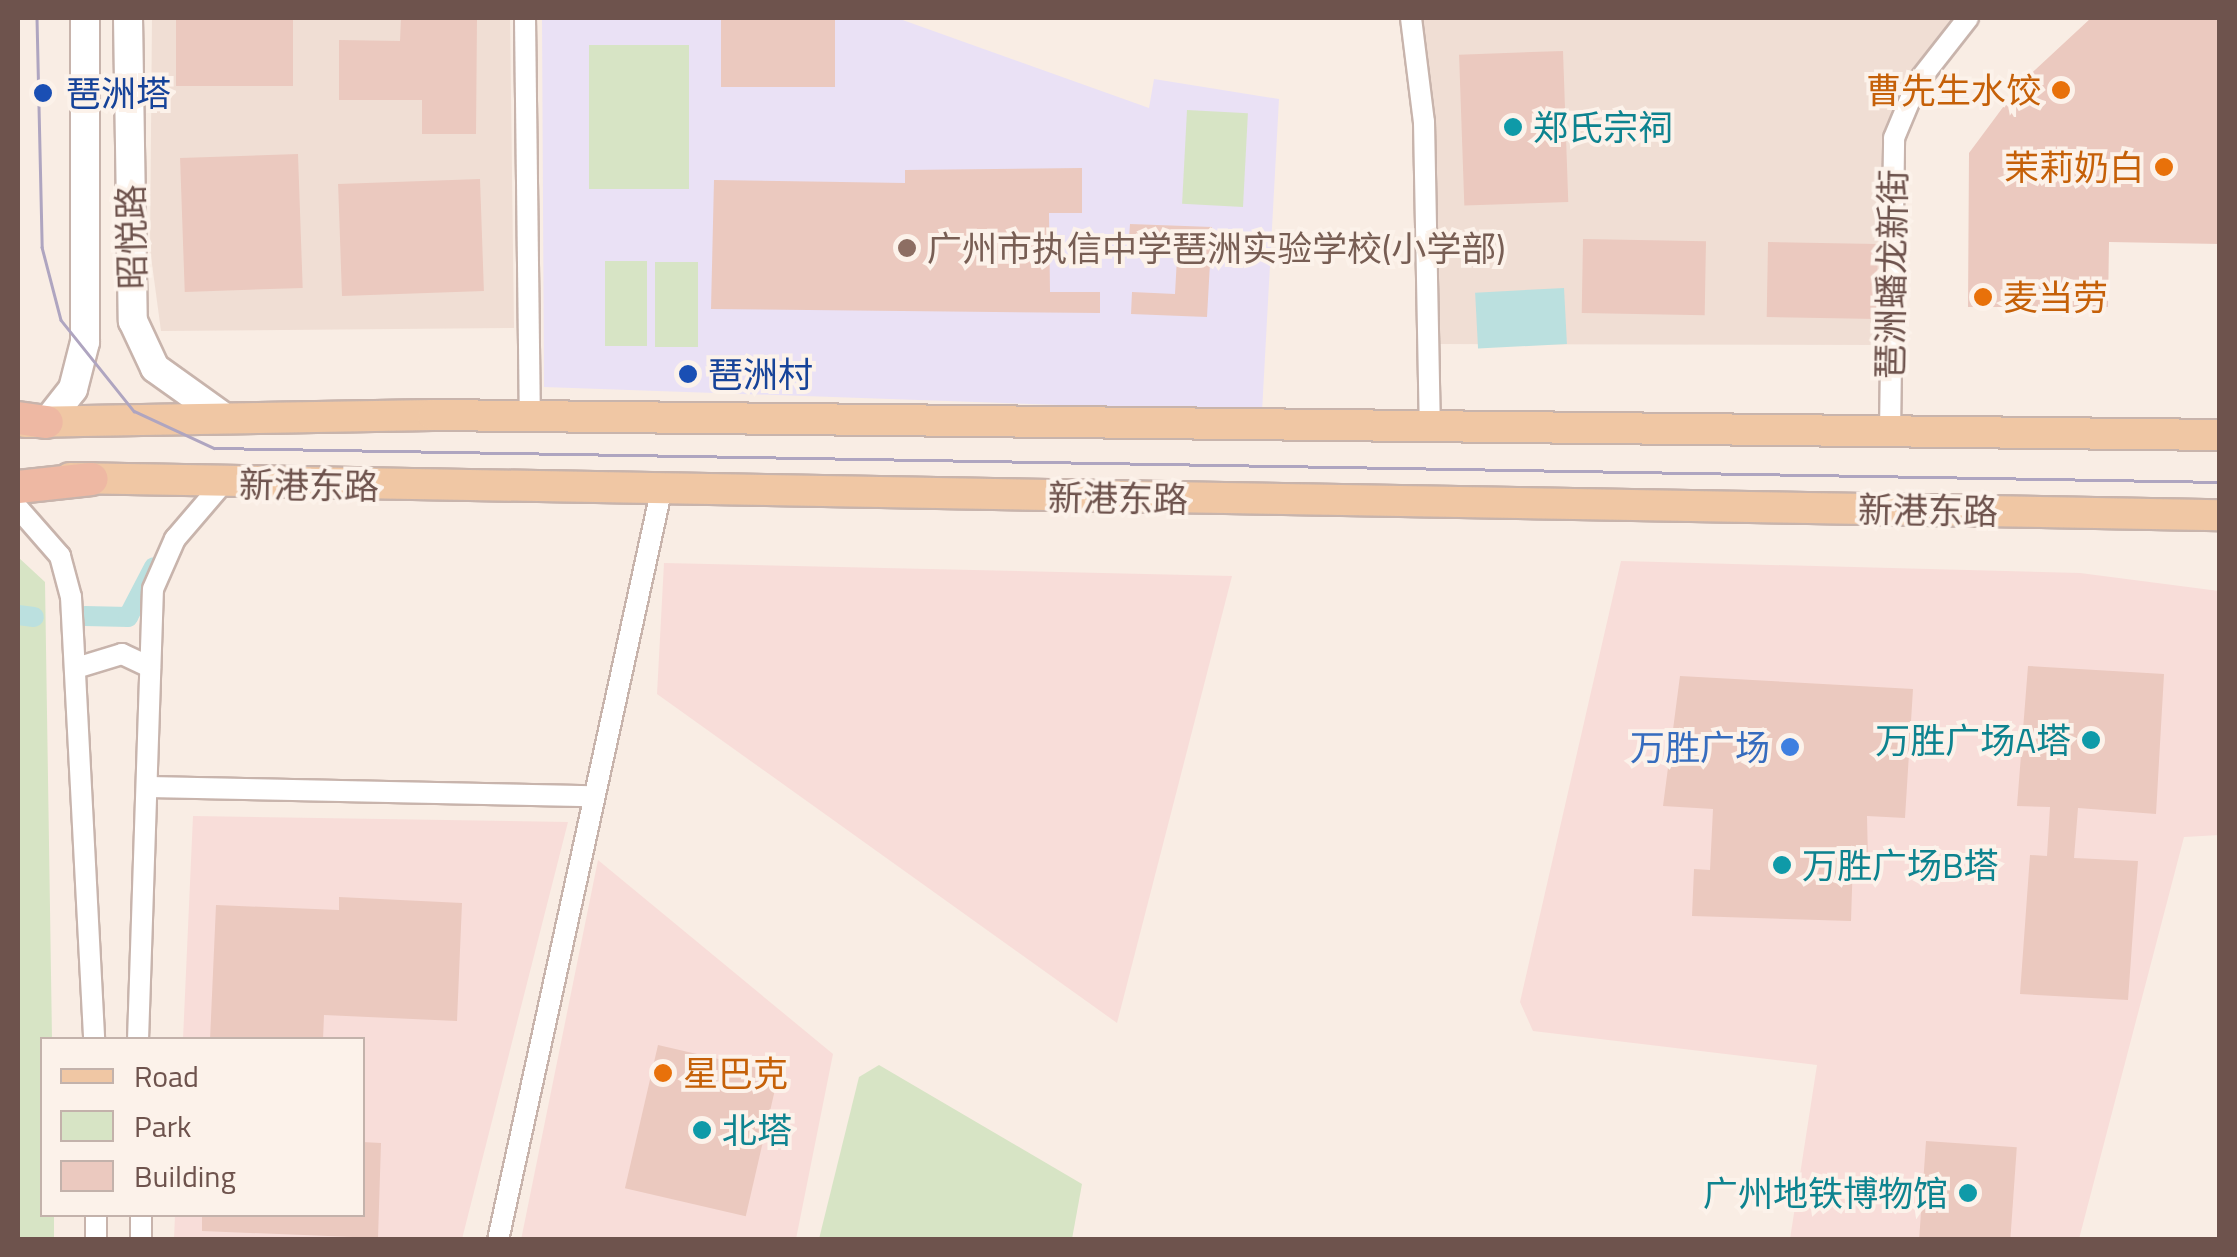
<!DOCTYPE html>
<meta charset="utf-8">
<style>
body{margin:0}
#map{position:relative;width:2237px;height:1257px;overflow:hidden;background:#f9ede4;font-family:"Titillium Web","Noto Sans SC",sans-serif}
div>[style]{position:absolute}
.residential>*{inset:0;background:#f0ded4}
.commercial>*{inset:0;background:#f8ddd9}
.education>*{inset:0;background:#eae1f5}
.green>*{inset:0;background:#d7e4c5;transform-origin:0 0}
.water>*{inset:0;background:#bbe0df;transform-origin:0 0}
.canal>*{height:20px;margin:-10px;padding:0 10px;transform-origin:10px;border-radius:10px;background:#bbe0df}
.building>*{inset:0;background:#ebc9bf;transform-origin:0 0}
.roads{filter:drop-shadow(2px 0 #c8b4ac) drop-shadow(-2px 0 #c8b4ac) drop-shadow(0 2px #c8b4ac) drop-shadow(0 -2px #c8b4ac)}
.minor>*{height:20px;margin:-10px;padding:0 10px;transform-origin:10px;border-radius:10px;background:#fff}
.secondary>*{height:28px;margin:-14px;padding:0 14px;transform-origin:14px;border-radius:14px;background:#fff}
.primary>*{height:30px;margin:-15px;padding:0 15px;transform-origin:15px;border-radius:15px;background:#f0c7a4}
.trunk>*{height:32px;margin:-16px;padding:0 16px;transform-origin:16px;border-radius:16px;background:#eeb8a3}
.tram>*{height:2.5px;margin:-1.25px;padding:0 1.25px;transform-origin:1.25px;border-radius:1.25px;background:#afa5c0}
.dots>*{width:28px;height:28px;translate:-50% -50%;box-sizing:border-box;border:5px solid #fcf2ea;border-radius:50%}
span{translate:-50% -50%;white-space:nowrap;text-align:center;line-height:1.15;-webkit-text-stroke:8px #fcf2ea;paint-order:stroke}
.food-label{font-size:35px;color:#c56008}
.right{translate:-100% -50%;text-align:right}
.left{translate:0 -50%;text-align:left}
.transit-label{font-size:35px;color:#164399}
.culture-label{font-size:35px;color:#0d838f}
.street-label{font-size:35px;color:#6e534d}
.education-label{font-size:35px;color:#785e54}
.shop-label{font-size:35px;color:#366cbe}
.frame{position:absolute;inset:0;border:20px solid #6e534d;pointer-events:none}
.legend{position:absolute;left:40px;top:1037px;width:325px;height:180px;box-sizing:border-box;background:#fcf2ea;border:2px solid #c3b2ab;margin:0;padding:12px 18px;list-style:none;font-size:30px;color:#6e534d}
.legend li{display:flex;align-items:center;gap:20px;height:50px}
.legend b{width:50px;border:2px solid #c3b2ab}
</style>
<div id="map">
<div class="residential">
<div style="clip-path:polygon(152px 18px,510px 18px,514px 328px,161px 331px,150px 249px)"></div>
<div style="clip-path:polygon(1411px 18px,1968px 18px,1894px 138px,1889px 345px,1430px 344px)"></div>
</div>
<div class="commercial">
<div style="clip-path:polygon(1621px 561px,2080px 573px,2219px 591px,2219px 835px,2184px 837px,2079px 1239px,1790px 1239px,1817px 1065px,1533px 1031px,1520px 1002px)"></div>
<div style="clip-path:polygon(664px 563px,1232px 576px,1117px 1023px,657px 694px)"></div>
<div style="clip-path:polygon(193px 816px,568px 822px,462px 1239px,174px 1239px,175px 1215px,362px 1214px,362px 1040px,183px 1039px)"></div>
<div style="clip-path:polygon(598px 860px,833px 1054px,796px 1239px,521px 1240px)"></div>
</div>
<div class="education">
<div style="clip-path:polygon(542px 18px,897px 18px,1149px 108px,1154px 79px,1279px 99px,1262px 412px,544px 387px)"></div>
</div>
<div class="green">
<div style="left:689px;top:45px;width:144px;height:100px;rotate:90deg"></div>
<div style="left:1187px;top:110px;width:61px;height:94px;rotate:3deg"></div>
<div style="left:605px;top:261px;width:42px;height:85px"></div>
<div style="left:655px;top:262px;width:43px;height:85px"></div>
<div style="clip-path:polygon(18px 557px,45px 582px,52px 1039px,42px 1040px,42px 1214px,54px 1215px,54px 1239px,18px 1239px)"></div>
<div style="clip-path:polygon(879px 1065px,1082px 1184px,1072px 1239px,819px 1239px,859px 1077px)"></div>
</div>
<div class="water">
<div style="left:1564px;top:288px;width:56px;height:89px;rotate:87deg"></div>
</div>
<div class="canal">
<div style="left:18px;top:615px;width:16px;rotate:7deg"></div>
<div style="left:85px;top:616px;width:43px;rotate:1.3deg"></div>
<div style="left:128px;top:617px;width:56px;rotate:-62.5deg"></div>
</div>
<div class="building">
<div style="left:176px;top:18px;width:117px;height:68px"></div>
<div style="clip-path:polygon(401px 18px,477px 18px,476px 134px,422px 134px,422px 100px,339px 100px,339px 40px,400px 41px)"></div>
<div style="left:721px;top:18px;width:114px;height:69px"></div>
<div style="clip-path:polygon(2091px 18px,2220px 18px,2220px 244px,2109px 242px,2108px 307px,1968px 307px,1969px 153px,2021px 83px)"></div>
<div style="left:1563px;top:51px;width:151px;height:104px;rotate:88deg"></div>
<div style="left:298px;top:154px;width:134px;height:118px;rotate:88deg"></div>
<div style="clip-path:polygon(1082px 168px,1082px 213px,1049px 213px,1050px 292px,1100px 292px,1100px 313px,711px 309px,714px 180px,905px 183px,905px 170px)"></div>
<div style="left:480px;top:179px;width:112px;height:142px;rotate:88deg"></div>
<div style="clip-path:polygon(1130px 224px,1212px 227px,1207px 317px,1131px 314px,1132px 292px,1175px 294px,1177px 257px,1128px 254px)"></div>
<div style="left:1583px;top:239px;width:123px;height:74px;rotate:1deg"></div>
<div style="left:1768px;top:242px;width:110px;height:75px;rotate:1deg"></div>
<div style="clip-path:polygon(2028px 666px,2164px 674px,2156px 814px,2078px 808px,2074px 858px,2138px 861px,2128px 1000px,2020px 994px,2030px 855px,2047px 856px,2050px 807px,2017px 806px)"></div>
<div style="clip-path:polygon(1680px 676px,1913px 689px,1905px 818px,1867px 816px,1868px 860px,1853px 859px,1851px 921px,1692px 916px,1694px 869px,1710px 870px,1713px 809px,1663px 806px)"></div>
<div style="clip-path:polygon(339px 897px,462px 903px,457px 1021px,324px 1015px,323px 1040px,210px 1040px,216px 905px,339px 910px)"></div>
<div style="left:658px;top:1045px;width:124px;height:147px;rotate:13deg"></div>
<div style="left:1926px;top:1141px;width:91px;height:99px;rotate:4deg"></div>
<div style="clip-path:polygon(362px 1142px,381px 1143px,378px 1238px,202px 1231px,202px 1214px,362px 1214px)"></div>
</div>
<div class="roads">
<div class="minor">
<div style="left:525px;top:18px;width:399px;rotate:89.3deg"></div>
<div style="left:1411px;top:18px;width:105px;rotate:82.9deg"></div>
<div style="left:1424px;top:122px;width:306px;rotate:88.9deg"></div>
<div style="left:1890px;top:433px;width:295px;rotate:-89.2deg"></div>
<div style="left:1894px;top:138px;width:60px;rotate:-67.3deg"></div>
<div style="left:1917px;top:83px;width:83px;rotate:-51.9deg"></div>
<div style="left:18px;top:508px;width:64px;rotate:48.8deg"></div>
<div style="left:60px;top:556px;width:42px;rotate:75deg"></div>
<div style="left:71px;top:597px;width:444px;rotate:87deg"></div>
<div style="left:76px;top:668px;width:48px;rotate:-16.9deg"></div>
<div style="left:122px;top:654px;width:31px;rotate:25deg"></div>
<div style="left:147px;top:787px;width:447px;rotate:1.2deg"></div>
<div style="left:138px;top:1040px;width:451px;rotate:-88.1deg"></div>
<div style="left:153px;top:589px;width:55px;rotate:-66.3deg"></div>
<div style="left:175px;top:539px;width:74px;rotate:-49.4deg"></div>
<div style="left:96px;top:1214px;width:26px;rotate:90deg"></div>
<div style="left:141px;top:1214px;width:26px;rotate:90deg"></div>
<div style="left:498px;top:1240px;width:766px;rotate:-77.71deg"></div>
</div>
<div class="secondary">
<div style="left:128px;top:18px;width:303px;rotate:89.1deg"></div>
<div style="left:133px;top:321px;width:52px;rotate:64.9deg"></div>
<div style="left:155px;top:368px;width:82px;rotate:35.6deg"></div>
<div style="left:47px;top:422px;width:42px;rotate:-51.8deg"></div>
<div style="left:73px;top:389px;width:49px;rotate:-75.7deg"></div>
<div style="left:85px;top:342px;width:324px;rotate:-90deg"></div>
</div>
<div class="primary">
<div style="left:25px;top:422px;width:408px;rotate:-1deg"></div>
<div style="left:433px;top:415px;width:1787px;rotate:0.64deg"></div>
<div style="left:70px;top:478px;width:2150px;rotate:0.99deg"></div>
</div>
<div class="trunk">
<div style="left:18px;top:418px;width:29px;rotate:8deg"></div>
<div style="left:18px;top:487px;width:74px;rotate:-6.2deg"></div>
</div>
</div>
<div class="tram">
<div style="left:37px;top:18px;width:229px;rotate:88.7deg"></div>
<div style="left:42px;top:247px;width:75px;rotate:75.4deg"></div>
<div style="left:61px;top:320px;width:117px;rotate:51.3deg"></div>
<div style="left:134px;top:411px;width:88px;rotate:24.8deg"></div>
<div style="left:214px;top:448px;width:2006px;rotate:0.97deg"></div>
</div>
<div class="dots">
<div style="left:2061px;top:90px;background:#e8710a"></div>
<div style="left:43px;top:93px;background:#1a4fb4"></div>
<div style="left:1513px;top:127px;background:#0f9aa8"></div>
<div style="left:2164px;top:167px;background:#e8710a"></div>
<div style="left:907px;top:248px;background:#8d6e63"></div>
<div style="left:1983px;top:297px;background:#e8710a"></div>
<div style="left:688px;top:374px;background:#1a4fb4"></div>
<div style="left:2091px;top:740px;background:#0f9aa8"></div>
<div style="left:1790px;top:747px;background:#3f7fe0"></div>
<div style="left:1782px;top:865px;background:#0f9aa8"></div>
<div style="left:663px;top:1073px;background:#e8710a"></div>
<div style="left:702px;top:1130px;background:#0f9aa8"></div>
<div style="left:1968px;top:1193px;background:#0f9aa8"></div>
</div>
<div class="food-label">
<span class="right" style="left:2041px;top:90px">曹先生水饺</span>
<span class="right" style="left:2144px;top:167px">茉莉奶白</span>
<span class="left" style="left:2003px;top:297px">麦当劳</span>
<span class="left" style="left:683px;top:1073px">星巴克</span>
</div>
<div class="transit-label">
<span class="left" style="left:66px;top:93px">琶洲塔</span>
<span class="left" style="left:708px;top:374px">琶洲村</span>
</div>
<div class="culture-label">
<span class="left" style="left:1533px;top:127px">郑氏宗祠</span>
<span class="right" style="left:2071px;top:740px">万胜广场A塔</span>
<span class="left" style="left:1802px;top:865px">万胜广场B塔</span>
<span class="left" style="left:722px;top:1130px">北塔</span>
<span class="right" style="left:1948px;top:1193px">广州地铁博物馆</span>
</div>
<div class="street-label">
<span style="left:131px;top:237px;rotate:-91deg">昭悦路</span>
<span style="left:1891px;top:274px;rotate:-89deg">琶洲蟠龙新街</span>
<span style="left:309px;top:485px;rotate:1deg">新港东路</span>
<span style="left:1118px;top:498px;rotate:1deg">新港东路</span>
<span style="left:1928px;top:510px;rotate:1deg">新港东路</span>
</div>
<div class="education-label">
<span class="left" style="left:927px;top:248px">广州市执信中学琶洲实验学校(小学部)</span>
</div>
<div class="shop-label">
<span class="right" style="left:1770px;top:747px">万胜广场</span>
</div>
<div class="frame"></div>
<ul class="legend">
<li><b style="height:12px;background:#f0c7a4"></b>Road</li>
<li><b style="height:28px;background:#d7e4c5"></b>Park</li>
<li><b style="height:28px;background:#ebc9bf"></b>Building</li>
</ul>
</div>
